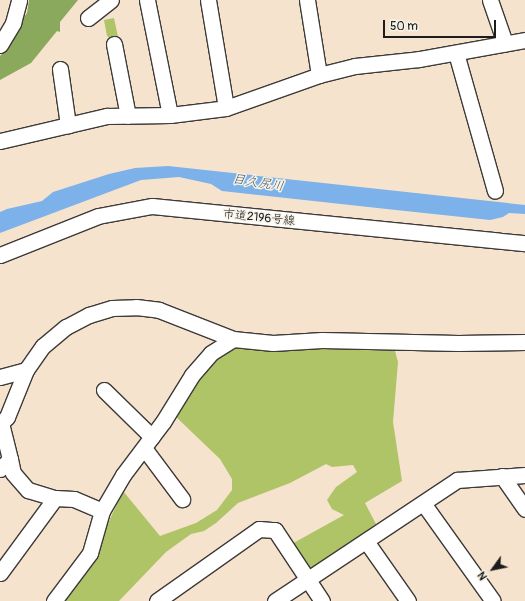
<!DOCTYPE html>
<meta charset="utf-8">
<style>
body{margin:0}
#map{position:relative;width:525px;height:601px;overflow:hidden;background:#f5e3cd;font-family:Pangolin,"Klee One",sans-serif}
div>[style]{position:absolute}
.green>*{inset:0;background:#afc367}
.forest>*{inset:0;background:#8ba95c}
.water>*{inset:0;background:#7cb1ea}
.roads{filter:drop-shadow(1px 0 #3d3a37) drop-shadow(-1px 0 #3d3a37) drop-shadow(0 1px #3d3a37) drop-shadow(0 -1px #3d3a37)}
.minor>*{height:15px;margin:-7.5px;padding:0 7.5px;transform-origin:7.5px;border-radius:7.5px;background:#fff}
span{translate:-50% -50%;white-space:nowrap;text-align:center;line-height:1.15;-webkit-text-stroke:3px #f7f3e8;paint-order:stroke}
.street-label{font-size:12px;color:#1c1c1c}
.water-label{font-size:13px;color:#42586e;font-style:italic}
.north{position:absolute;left:473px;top:549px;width:40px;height:40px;-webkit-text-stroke:3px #f7f3e8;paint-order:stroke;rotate:237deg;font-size:11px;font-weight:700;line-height:16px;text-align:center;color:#1c1c1c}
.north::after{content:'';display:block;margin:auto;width:14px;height:18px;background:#1c1c1c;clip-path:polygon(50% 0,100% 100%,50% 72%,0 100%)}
.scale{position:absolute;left:383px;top:20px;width:113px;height:18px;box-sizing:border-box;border:2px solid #1c1c1c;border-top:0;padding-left:5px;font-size:12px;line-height:14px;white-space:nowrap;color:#1c1c1c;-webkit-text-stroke:3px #f7f3e8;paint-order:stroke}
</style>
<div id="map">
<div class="green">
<div style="clip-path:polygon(114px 18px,118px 37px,110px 38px,107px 36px,104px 20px)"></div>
<div style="clip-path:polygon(261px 347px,395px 351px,398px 362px,393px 422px,402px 481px,365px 503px,376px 524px,307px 574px,288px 546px,344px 515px,332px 509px,327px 500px,336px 487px,357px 472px,353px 465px,332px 467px,326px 464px,290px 483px,238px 503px,216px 523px,204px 531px,191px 534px,166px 552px,119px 601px,64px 601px,97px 547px,123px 491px,160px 536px,196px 523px,217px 510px,232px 490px,232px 479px,220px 459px,174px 415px,179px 404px,215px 357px,235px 349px)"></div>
</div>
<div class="forest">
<div style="clip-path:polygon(29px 0,78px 0,60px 22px,60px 32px,57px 31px,31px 63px,0 80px,0 56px,12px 43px,18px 25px,27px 13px)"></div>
</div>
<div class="water">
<div style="clip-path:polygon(168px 166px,525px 205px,525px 214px,509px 213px,503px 217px,490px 220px,396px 210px,222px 191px,211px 184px,179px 177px,141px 180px,0 233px,0 212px,7px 209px,42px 201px,53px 192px,109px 174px,135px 168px)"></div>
</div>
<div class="roads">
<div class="minor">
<div style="left:147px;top:0;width:117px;rotate:78.7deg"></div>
<div style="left:208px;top:0;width:109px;rotate:80.5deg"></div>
<div style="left:307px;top:0;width:76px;rotate:80.9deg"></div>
<div style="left:490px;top:0;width:46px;rotate:70.8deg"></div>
<div style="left:88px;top:18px;width:29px;rotate:-38deg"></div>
<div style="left:114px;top:44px;width:73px;rotate:79deg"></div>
<div style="left:0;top:45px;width:26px;rotate:-59deg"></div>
<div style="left:13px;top:23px;width:24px;rotate:-75deg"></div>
<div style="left:456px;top:53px;width:143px;rotate:74.2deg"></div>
<div style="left:60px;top:69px;width:57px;rotate:81.9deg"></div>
<div style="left:0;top:141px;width:110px;rotate:-13.2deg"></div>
<div style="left:107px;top:116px;width:63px;rotate:-0.9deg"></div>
<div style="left:170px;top:115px;width:56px;rotate:-7.1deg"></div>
<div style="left:226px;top:108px;width:99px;rotate:-19.5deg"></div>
<div style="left:319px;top:75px;width:37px;rotate:-14deg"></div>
<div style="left:355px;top:66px;width:64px;rotate:-6.2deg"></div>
<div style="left:419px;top:59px;width:108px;rotate:-10.2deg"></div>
<div style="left:0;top:255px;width:105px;rotate:-21.7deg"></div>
<div style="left:98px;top:216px;width:55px;rotate:-10.5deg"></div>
<div style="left:152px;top:206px;width:375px;rotate:5.7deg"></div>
<div style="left:0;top:377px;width:27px;rotate:-15deg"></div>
<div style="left:104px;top:390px;width:67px;rotate:44.4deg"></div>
<div style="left:0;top:424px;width:10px;rotate:-45deg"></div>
<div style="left:7px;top:417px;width:51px;rotate:-68deg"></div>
<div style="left:26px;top:370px;width:29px;rotate:-55deg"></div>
<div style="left:43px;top:346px;width:30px;rotate:-40deg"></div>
<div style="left:66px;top:327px;width:26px;rotate:-28deg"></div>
<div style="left:89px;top:315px;width:24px;rotate:-17deg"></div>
<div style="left:112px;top:308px;width:24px;rotate:-2deg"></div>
<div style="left:136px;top:307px;width:23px;rotate:7deg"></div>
<div style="left:159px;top:310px;width:79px;rotate:21.4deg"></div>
<div style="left:233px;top:339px;width:40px;rotate:5.7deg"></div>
<div style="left:273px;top:343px;width:49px;rotate:-3.5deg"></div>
<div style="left:322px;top:340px;width:136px;rotate:1.3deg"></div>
<div style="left:458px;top:343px;width:67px;rotate:-0.9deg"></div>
<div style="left:144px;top:448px;width:64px;rotate:53.3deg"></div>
<div style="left:10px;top:459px;width:14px;rotate:78deg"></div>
<div style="left:13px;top:473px;width:23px;rotate:49deg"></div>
<div style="left:28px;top:490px;width:28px;rotate:17deg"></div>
<div style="left:55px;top:498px;width:19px;rotate:3deg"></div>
<div style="left:74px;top:499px;width:30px;rotate:23deg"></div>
<div style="left:0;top:469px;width:14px;rotate:-45deg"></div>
<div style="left:10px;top:459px;width:36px;rotate:-104deg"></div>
<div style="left:502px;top:476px;width:40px;rotate:55.1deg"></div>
<div style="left:423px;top:503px;width:120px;rotate:54.5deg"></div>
<div style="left:366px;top:541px;width:73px;rotate:55deg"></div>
<div style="left:0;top:573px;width:93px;rotate:-53.7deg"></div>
<div style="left:54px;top:601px;width:60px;rotate:-53.1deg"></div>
<div style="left:90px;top:553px;width:44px;rotate:-74.1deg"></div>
<div style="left:102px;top:511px;width:42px;rotate:-59.7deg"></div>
<div style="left:123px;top:475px;width:66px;rotate:-53deg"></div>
<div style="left:163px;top:422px;width:55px;rotate:-58.3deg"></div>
<div style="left:192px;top:375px;width:29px;rotate:-49deg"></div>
<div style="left:211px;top:353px;width:26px;rotate:-32deg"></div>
<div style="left:157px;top:601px;width:125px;rotate:-35.2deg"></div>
<div style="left:259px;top:529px;width:16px;rotate:4deg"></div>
<div style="left:275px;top:530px;width:85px;rotate:56.5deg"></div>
<div style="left:275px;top:601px;width:219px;rotate:-33.6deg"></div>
<div style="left:457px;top:480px;width:68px;rotate:-4.2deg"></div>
</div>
</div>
<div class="street-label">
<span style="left:259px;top:218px;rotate:6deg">市道2196号線</span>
</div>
<div class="water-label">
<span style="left:258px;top:183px;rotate:9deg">目久尻川</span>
</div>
<div class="north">N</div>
<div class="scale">50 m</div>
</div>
